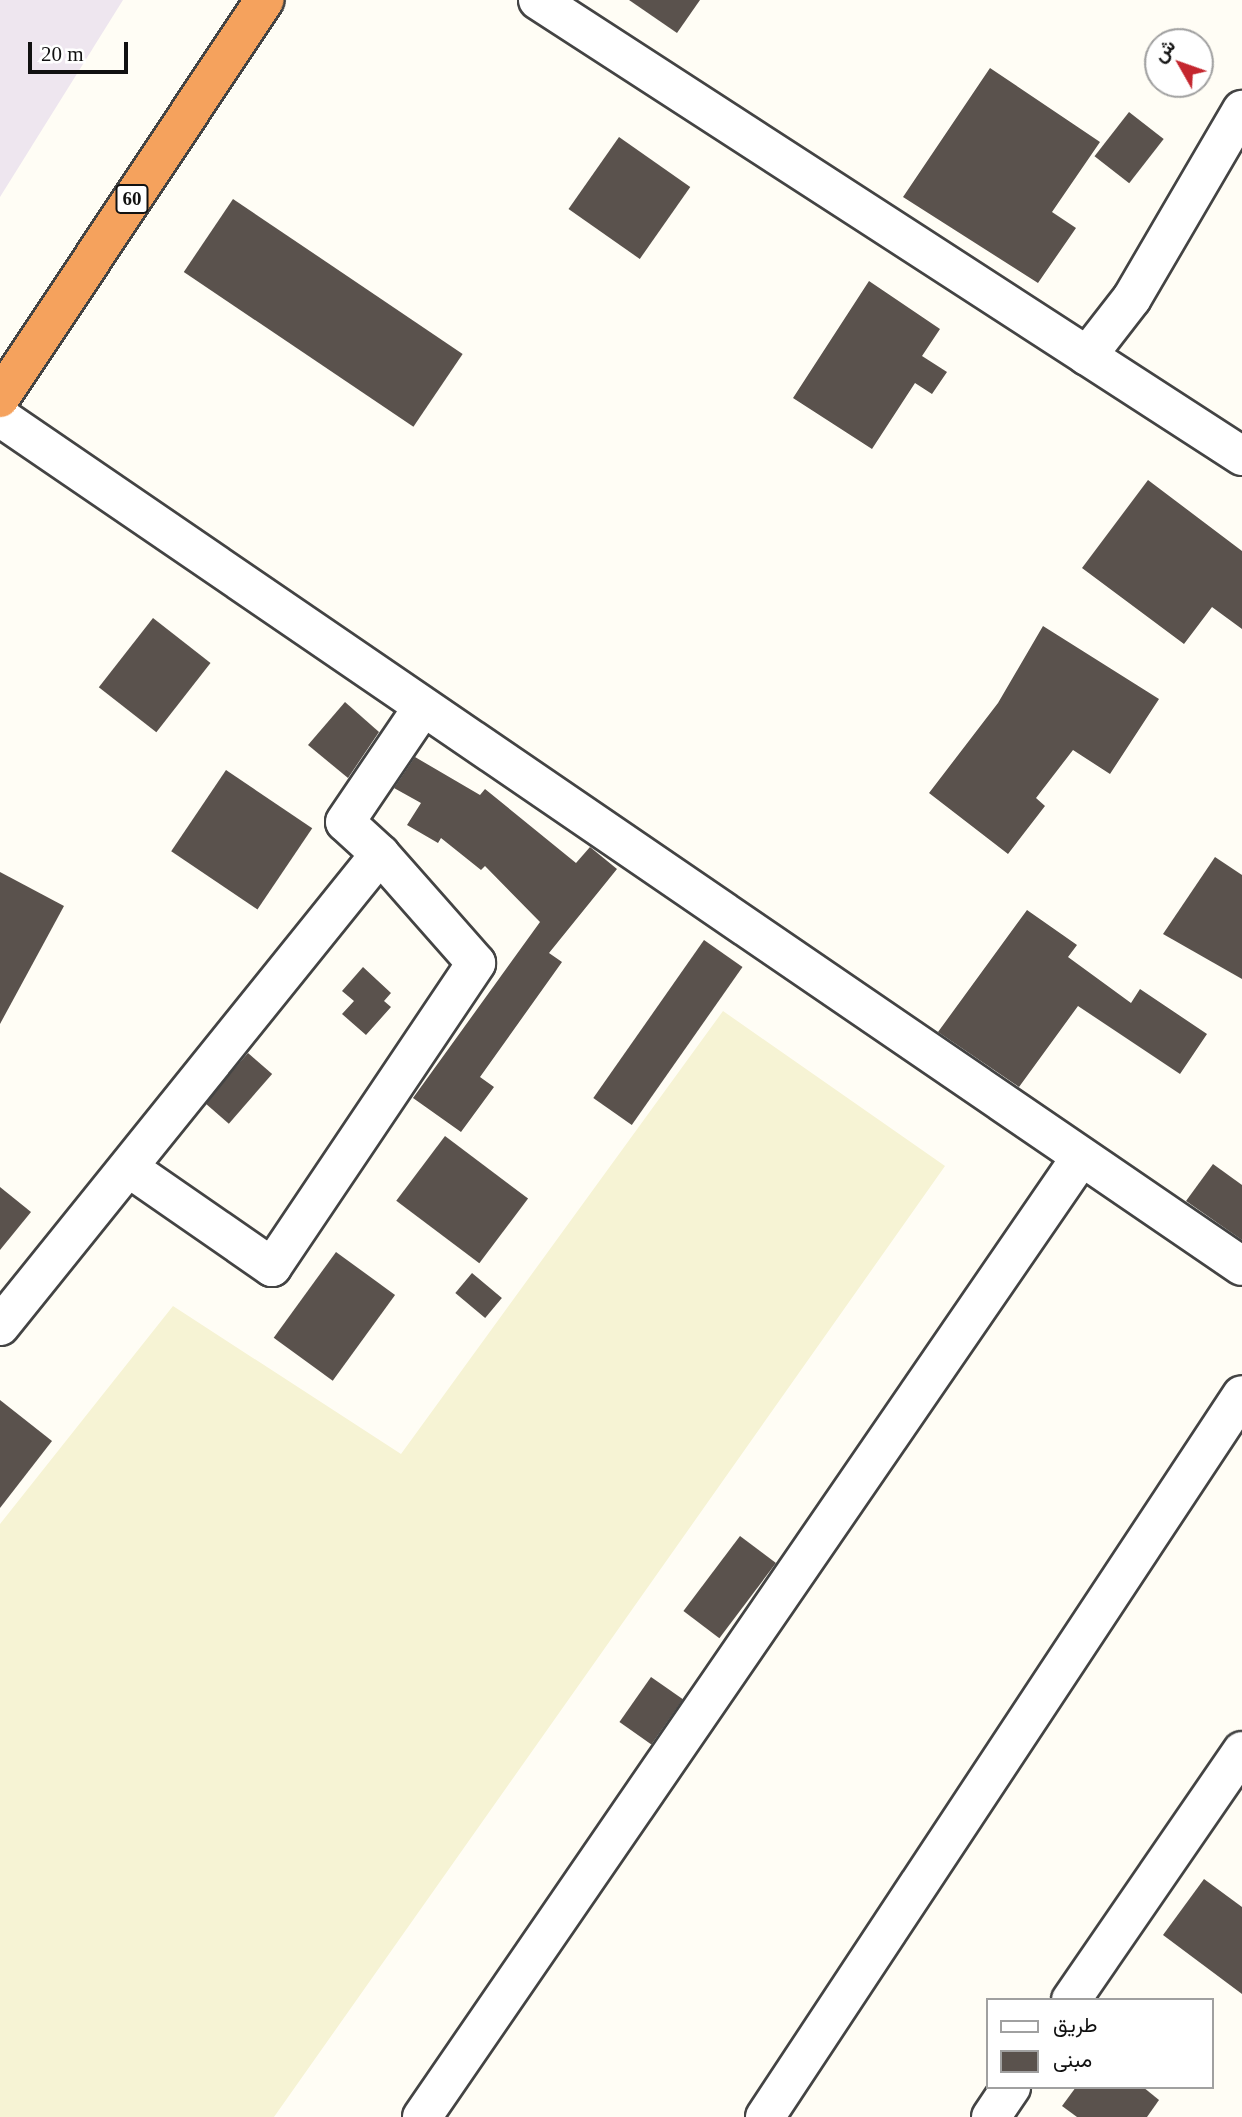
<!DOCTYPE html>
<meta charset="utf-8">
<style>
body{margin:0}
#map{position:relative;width:1242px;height:2117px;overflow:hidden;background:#fffdf5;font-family:"Times New Roman",Vazirmatn,serif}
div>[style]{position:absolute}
.industrial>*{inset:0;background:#eee6ef}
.farmland>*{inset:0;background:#f6f3d4}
.building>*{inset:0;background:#5a524d;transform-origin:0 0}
.roads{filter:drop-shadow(2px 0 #444) drop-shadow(-2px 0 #444) drop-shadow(0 2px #444) drop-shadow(0 -2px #444)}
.minor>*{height:38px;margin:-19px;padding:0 19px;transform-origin:19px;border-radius:19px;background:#fff}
.highway>*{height:38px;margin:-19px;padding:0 19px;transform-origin:19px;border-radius:19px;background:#f5a25d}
span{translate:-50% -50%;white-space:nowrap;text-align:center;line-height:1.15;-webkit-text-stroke:7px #fff;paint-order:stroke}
.shield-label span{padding:2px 5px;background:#fff;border:2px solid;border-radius:5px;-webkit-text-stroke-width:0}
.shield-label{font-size:19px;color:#111;font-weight:700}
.legend{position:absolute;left:986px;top:1998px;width:228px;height:91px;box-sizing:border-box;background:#fff;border:2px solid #a0a0a0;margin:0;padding:9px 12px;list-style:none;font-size:21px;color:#111}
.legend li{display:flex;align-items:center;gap:14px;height:35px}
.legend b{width:35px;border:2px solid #a0a0a0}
.north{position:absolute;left:1144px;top:28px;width:70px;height:70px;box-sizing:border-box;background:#fff;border:2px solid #a0a0a0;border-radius:50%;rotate:310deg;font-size:19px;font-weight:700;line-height:28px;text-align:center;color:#111}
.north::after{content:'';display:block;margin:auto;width:24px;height:32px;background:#c4262e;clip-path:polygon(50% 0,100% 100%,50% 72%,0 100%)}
.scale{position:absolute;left:28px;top:42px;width:100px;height:32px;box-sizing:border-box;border:4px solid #111;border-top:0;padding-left:9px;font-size:21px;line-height:24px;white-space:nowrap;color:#111;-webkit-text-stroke:5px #fff;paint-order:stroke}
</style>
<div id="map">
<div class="industrial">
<div style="clip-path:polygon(0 0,123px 0,0 197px)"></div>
</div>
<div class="farmland">
<div style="clip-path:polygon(723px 1011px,945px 1166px,274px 2117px,0 2117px,0 1524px,173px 1306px,401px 1454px)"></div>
</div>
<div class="building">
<div style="clip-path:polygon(629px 0,700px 0,677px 33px)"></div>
<div style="clip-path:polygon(990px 68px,1100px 142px,1052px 212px,1076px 228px,1038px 283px,903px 197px)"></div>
<div style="left:1129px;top:112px;width:44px;height:56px;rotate:38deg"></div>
<div style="left:619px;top:137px;width:87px;height:88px;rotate:35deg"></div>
<div style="left:233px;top:199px;width:277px;height:88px;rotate:34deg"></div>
<div style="clip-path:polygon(869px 281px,940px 329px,922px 356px,947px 372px,932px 394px,915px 383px,872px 449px,793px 398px)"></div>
<div style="clip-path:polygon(1148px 480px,1242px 551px,1242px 629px,1212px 607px,1184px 644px,1082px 568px)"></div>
<div style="left:153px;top:618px;width:73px;height:88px;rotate:38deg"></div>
<div style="clip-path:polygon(1043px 626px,1159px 699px,1110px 774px,1073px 750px,1036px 798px,1045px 806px,1008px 854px,929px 793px,998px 703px)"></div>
<div style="clip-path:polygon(345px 702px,379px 732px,348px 778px,308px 745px)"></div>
<div style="clip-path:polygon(415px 757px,480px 795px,485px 789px,576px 863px,590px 847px,617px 869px,549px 953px,562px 962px,480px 1077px,494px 1087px,461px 1132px,413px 1098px,540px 922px,485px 866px,481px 870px,441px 838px,438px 843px,407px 825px,421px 803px,394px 788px)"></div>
<div style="left:226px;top:770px;width:104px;height:98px;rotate:34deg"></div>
<div style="clip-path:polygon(1215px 857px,1242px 875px,1242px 979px,1163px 934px)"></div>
<div style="clip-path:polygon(0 872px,64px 906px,0 1024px)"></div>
<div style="clip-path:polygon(1027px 910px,1077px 945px,1068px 957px,1131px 1003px,1140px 989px,1207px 1034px,1180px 1074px,1078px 1006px,1019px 1087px,938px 1032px)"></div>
<div style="left:704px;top:940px;width:47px;height:193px;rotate:35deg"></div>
<div style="clip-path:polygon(363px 967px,391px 993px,384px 1001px,391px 1007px,366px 1035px,342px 1014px,354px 1001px,342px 991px)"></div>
<div style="left:248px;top:1053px;width:32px;height:66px;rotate:41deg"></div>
<div style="left:445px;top:1136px;width:104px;height:81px;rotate:37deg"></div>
<div style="clip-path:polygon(1213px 1164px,1242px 1185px,1242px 1240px,1186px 1201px)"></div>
<div style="clip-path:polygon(0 1187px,31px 1212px,0 1250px)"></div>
<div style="left:336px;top:1252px;width:73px;height:106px;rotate:36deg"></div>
<div style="left:472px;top:1273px;width:39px;height:26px;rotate:40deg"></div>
<div style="clip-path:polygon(0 1400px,52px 1441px,0 1508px)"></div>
<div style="left:740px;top:1536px;width:45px;height:94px;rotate:37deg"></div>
<div style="left:651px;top:1677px;width:39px;height:55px;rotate:35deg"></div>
<div style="clip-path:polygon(1204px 1879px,1242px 1907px,1242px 1994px,1163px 1935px)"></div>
<div style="clip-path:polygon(1076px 2087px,1143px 2087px,1159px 2100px,1147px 2117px,1077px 2117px,1062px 2106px)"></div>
</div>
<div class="roads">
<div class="minor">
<div style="left:538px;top:0;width:839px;rotate:32.93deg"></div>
<div style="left:1087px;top:356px;width:73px;rotate:-52.2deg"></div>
<div style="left:1132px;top:298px;width:218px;rotate:-59.7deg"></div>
<div style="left:0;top:417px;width:1504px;rotate:34.36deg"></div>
<div style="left:129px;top:1168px;width:174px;rotate:34.7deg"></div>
<div style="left:272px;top:1267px;width:366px;rotate:-56.1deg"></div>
<div style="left:476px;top:963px;width:145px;rotate:-131.4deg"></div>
<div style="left:0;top:1326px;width:606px;rotate:-51.16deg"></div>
<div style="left:380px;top:854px;width:47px;rotate:-137.6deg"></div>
<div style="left:345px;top:822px;width:139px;rotate:-55.9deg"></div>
<div style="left:1071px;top:2000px;width:302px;rotate:-55.5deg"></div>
<div style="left:422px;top:2117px;width:1164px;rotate:-55.53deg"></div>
<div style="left:765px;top:2117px;width:865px;rotate:-56.55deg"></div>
<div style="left:991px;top:2117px;width:36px;rotate:-56deg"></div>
</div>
<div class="highway">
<div style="left:0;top:398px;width:478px;rotate:-56.4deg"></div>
</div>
</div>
<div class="shield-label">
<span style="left:132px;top:199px">60</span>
</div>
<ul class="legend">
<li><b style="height:9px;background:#fff"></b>طريق</li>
<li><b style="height:19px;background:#5a524d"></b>مبنى</li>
</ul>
<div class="north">ش</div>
<div class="scale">20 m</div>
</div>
